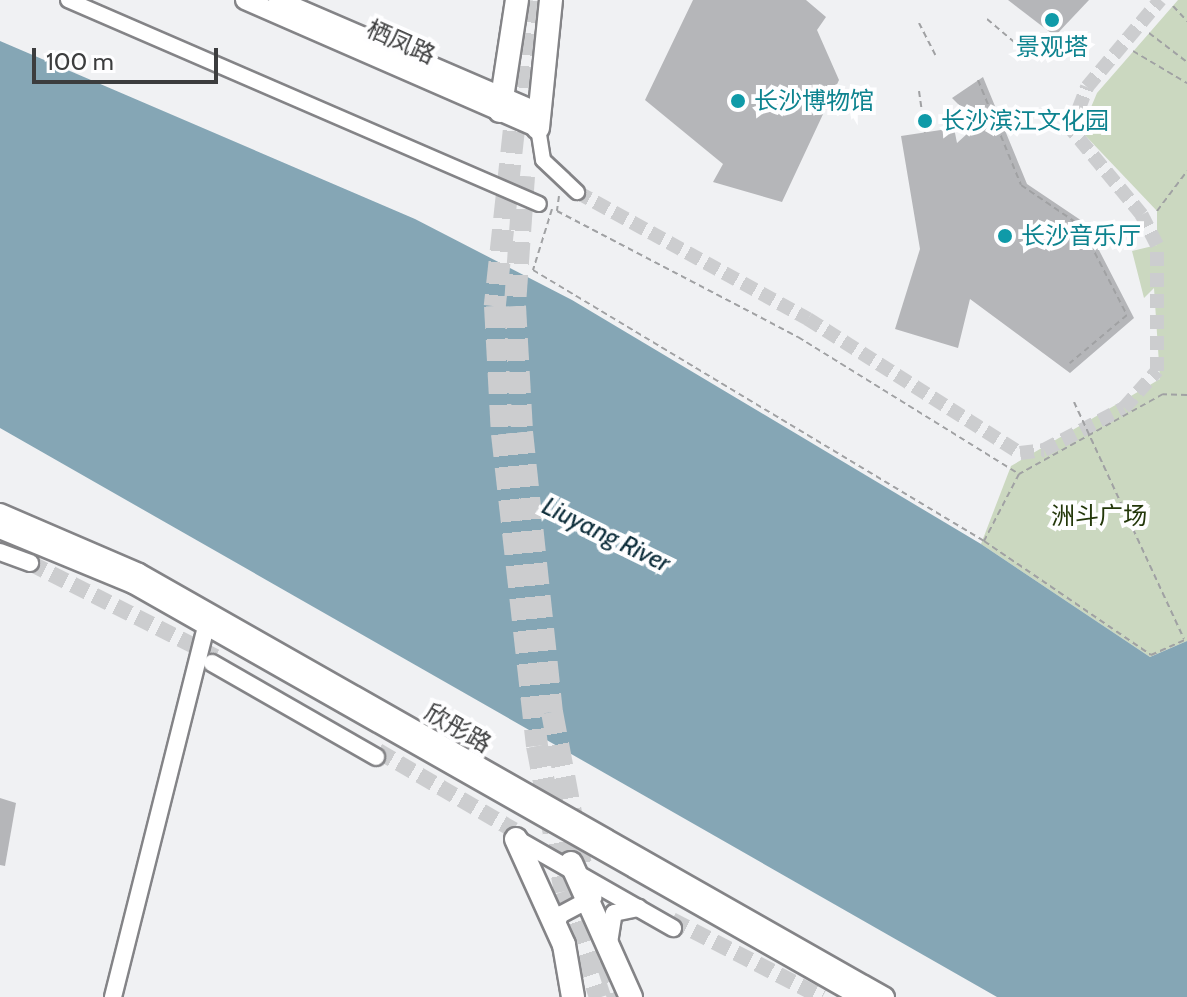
<!DOCTYPE html>
<meta charset="utf-8">
<style>
body{margin:0}
#map{position:relative;width:1187px;height:997px;overflow:hidden;background:#f0f1f3;font-family:Cabin,"Noto Sans SC",sans-serif}
div>[style]{position:absolute}
.green>*{inset:0;background:#cbd8c0}
.water>*{inset:0;background:#85a6b5}
.building>*{inset:0;background:#b5b6b9}
.minor-tunnel>*{height:14px;margin-top:-7px;transform-origin:0;background:repeating-linear-gradient(90deg,#cccdcf 0 14px,transparent 0 21px)}
.tertiary-tunnel>*{height:16px;margin-top:-8px;transform-origin:0;background:repeating-linear-gradient(90deg,#cccdcf 0 16px,transparent 0 24px)}
.primary-tunnel>*{height:22px;margin-top:-11px;transform-origin:0;background:repeating-linear-gradient(90deg,#cccdcf 0 22px,transparent 0 33px)}
.path>*{height:2px;margin-top:-1px;transform-origin:0;background:repeating-linear-gradient(90deg,#a0a1a3 0 6px,transparent 0 10px)}
.roads{filter:drop-shadow(2px 0 #848487) drop-shadow(-2px 0 #848487) drop-shadow(0 2px #848487) drop-shadow(0 -2px #848487)}
.minor>*{height:14px;margin:-7px;padding:0 7px;transform-origin:7px;border-radius:7px;background:#fff}
.tertiary>*{height:16px;margin:-8px;padding:0 8px;transform-origin:8px;border-radius:8px;background:#fff}
.secondary>*{height:18px;margin:-9px;padding:0 9px;transform-origin:9px;border-radius:9px;background:#fff}
.primary>*{height:22px;margin:-11px;padding:0 11px;transform-origin:11px;border-radius:11px;background:#fff}
.dots>*{width:22px;height:22px;translate:-50% -50%;box-sizing:border-box;border:4px solid #fefeff;border-radius:50%}
span{translate:-50% -50%;white-space:nowrap;text-align:center;line-height:1.15;-webkit-text-stroke:8px #fefeff;paint-order:stroke}
.street-label{font-size:24px;color:#3c3d3e}
.culture-label{font-size:24px;color:#0d838f}
.left{translate:0 -50%;text-align:left}
.park-label{font-size:24px;color:#23370a}
.water-label{font-size:26px;color:#0e2e3b;font-style:italic}
.scale{position:absolute;left:32px;top:48px;width:186px;height:36px;box-sizing:border-box;border:4px solid #3c3d3e;border-top:0;padding-left:10px;font-size:24px;line-height:28px;white-space:nowrap;color:#3c3d3e;-webkit-text-stroke:6px #fefeff;paint-order:stroke}
</style>
<div id="map">
<div class="green">
<div style="clip-path:polygon(1178px 0,1187px 0,1187px 641px,1150px 657px,981px 544px,1011px 466px,1160px 379px,1154px 288px,1144px 298px,1132px 251px,1157px 245px,1157px 211px,1081px 131px,1097px 93px)"></div>
</div>
<div class="water">
<div style="clip-path:polygon(0 41px,415px 219px,572px 300px,981px 544px,1150px 657px,1187px 641px,1187px 997px,997px 997px,0 428px)"></div>
</div>
<div class="building">
<div style="clip-path:polygon(693px 0,806px 0,826px 17px,817px 30px,839px 80px,782px 202px,713px 182px,723px 164px,645px 100px)"></div>
<div style="clip-path:polygon(1008px 0,1089px 0,1055px 36px)"></div>
<div style="clip-path:polygon(983px 77px,1027px 184px,1085px 223px,1134px 318px,1070px 373px,970px 299px,958px 348px,895px 329px,920px 249px,901px 136px,954px 128px,957px 143px,978px 124px,952px 98px)"></div>
<div style="clip-path:polygon(0 798px,16px 803px,5px 866px,0 865px)"></div>
</div>
<div class="minor-tunnel">
<div style="left:577px;top:192px;width:264px;rotate:28.8deg"></div>
<div style="left:808px;top:319px;width:251px;rotate:32.3deg"></div>
<div style="left:1020px;top:453px;width:24px;rotate:-7deg"></div>
<div style="left:1044px;top:450px;width:90px;rotate:-27.7deg"></div>
<div style="left:1124px;top:408px;width:50px;rotate:-48.3deg"></div>
<div style="left:1157px;top:371px;width:126px;rotate:-90deg"></div>
<div style="left:1157px;top:245px;width:34px;rotate:-117deg"></div>
<div style="left:1142px;top:215px;width:112px;rotate:-129.5deg"></div>
<div style="left:1071px;top:129px;width:45px;rotate:-69.1deg"></div>
<div style="left:1087px;top:87px;width:114px;rotate:-50deg"></div>
</div>
<div class="tertiary-tunnel">
<div style="left:30px;top:563px;width:208px;rotate:26.8deg"></div>
<div style="left:378px;top:751px;width:157px;rotate:30.2deg"></div>
<div style="left:672px;top:920px;width:169px;rotate:27.2deg"></div>
</div>
<div class="primary-tunnel">
<div style="left:528px;top:0;width:308px;rotate:96.2deg"></div>
<div style="left:495px;top:306px;width:128px;rotate:86.9deg"></div>
<div style="left:502px;top:434px;width:314px;rotate:83.6deg"></div>
<div style="left:537px;top:746px;width:148px;rotate:79.1deg"></div>
<div style="left:565px;top:891px;width:112px;rotate:71.7deg"></div>
<div style="left:524px;top:176px;width:130px;rotate:94deg"></div>
<div style="left:515px;top:306px;width:126px;rotate:86.8deg"></div>
<div style="left:522px;top:432px;width:282px;rotate:83.9deg"></div>
<div style="left:552px;top:712px;width:172px;rotate:79.3deg"></div>
<div style="left:606px;top:960px;width:39px;rotate:72deg"></div>
</div>
<div class="path">
<div style="left:1173px;top:6px;width:21px;rotate:47deg"></div>
<div style="left:987px;top:19px;width:42px;rotate:40.2deg"></div>
<div style="left:919px;top:23px;width:36px;rotate:63deg"></div>
<div style="left:1149px;top:33px;width:48px;rotate:37.3deg"></div>
<div style="left:1133px;top:51px;width:63px;rotate:30.7deg"></div>
<div style="left:978px;top:80px;width:113px;rotate:67.7deg"></div>
<div style="left:1021px;top:185px;width:73px;rotate:34.3deg"></div>
<div style="left:1081px;top:226px;width:100px;rotate:62.7deg"></div>
<div style="left:1127px;top:315px;width:75px;rotate:139.9deg"></div>
<div style="left:919px;top:91px;width:42px;rotate:81.9deg"></div>
<div style="left:559px;top:196px;width:15px;rotate:98deg"></div>
<div style="left:557px;top:211px;width:272px;rotate:27.6deg"></div>
<div style="left:798px;top:337px;width:260px;rotate:31.8deg"></div>
<div style="left:552px;top:209px;width:64px;rotate:107.3deg"></div>
<div style="left:533px;top:270px;width:526px;rotate:31deg"></div>
<div style="left:1157px;top:211px;width:50px;rotate:-53.1deg"></div>
<div style="left:1187px;top:395px;width:24px;rotate:-178deg"></div>
<div style="left:1163px;top:394px;width:165px;rotate:150.9deg"></div>
<div style="left:1019px;top:474px;width:76px;rotate:117.6deg"></div>
<div style="left:984px;top:541px;width:202px;rotate:34.3deg"></div>
<div style="left:1151px;top:655px;width:39px;rotate:-24deg"></div>
<div style="left:1074px;top:402px;width:261px;rotate:65.1deg"></div>
</div>
<div class="roads">
<div class="minor">
<div style="left:68px;top:0;width:513px;rotate:23.42deg"></div>
<div style="left:538px;top:128px;width:32px;rotate:81deg"></div>
<div style="left:543px;top:160px;width:47px;rotate:43.3deg"></div>
</div>
<div class="tertiary">
<div style="left:0;top:552px;width:32px;rotate:20deg"></div>
<div style="left:212px;top:663px;width:189px;rotate:29.8deg"></div>
<div style="left:515px;top:838px;width:182px;rotate:29.7deg"></div>
<div style="left:556px;top:927px;width:13px;rotate:-72deg"></div>
<div style="left:560px;top:915px;width:38px;rotate:-28deg"></div>
<div style="left:609px;top:943px;width:30px;rotate:-81deg"></div>
<div style="left:614px;top:913px;width:25px;rotate:-12deg"></div>
<div style="left:113px;top:997px;width:394px;rotate:-75.9deg"></div>
</div>
<div class="secondary">
<div style="left:245px;top:0;width:320px;rotate:23.6deg"></div>
<div style="left:278px;top:0;width:285px;rotate:23.3deg"></div>
<div style="left:0;top:513px;width:151px;rotate:23.3deg"></div>
<div style="left:139px;top:573px;width:858px;rotate:29.61deg"></div>
<div style="left:0;top:529px;width:144px;rotate:22.5deg"></div>
<div style="left:133px;top:584px;width:837px;rotate:29.57deg"></div>
</div>
<div class="primary">
<div style="left:500px;top:111px;width:112px;rotate:-81.3deg"></div>
<div style="left:538px;top:128px;width:129px;rotate:-84.2deg"></div>
<div style="left:516px;top:839px;width:116px;rotate:65.6deg"></div>
<div style="left:564px;top:945px;width:53px;rotate:80.2deg"></div>
<div style="left:571px;top:863px;width:147px;rotate:65.9deg"></div>
</div>
</div>
<div class="dots">
<div style="left:1052px;top:20px;background:#0f9aa8"></div>
<div style="left:738px;top:101px;background:#0f9aa8"></div>
<div style="left:925px;top:121px;background:#0f9aa8"></div>
<div style="left:1005px;top:236px;background:#0f9aa8"></div>
</div>
<div class="street-label">
<span style="left:401px;top:42px;rotate:24deg">栖凤路</span>
<span style="left:458px;top:728px;rotate:30deg">欣彤路</span>
</div>
<div class="culture-label">
<span style="left:1052px;top:47px">景观塔</span>
<span class="left" style="left:754px;top:101px">长沙博物馆</span>
<span class="left" style="left:941px;top:121px">长沙滨江文化园</span>
<span class="left" style="left:1021px;top:236px">长沙音乐厅</span>
</div>
<div class="park-label">
<span style="left:1099px;top:516px">洲斗广场</span>
</div>
<div class="water-label">
<span style="left:606px;top:535px;rotate:26deg">Liuyang River</span>
</div>
<div class="scale">100 m</div>
</div>
